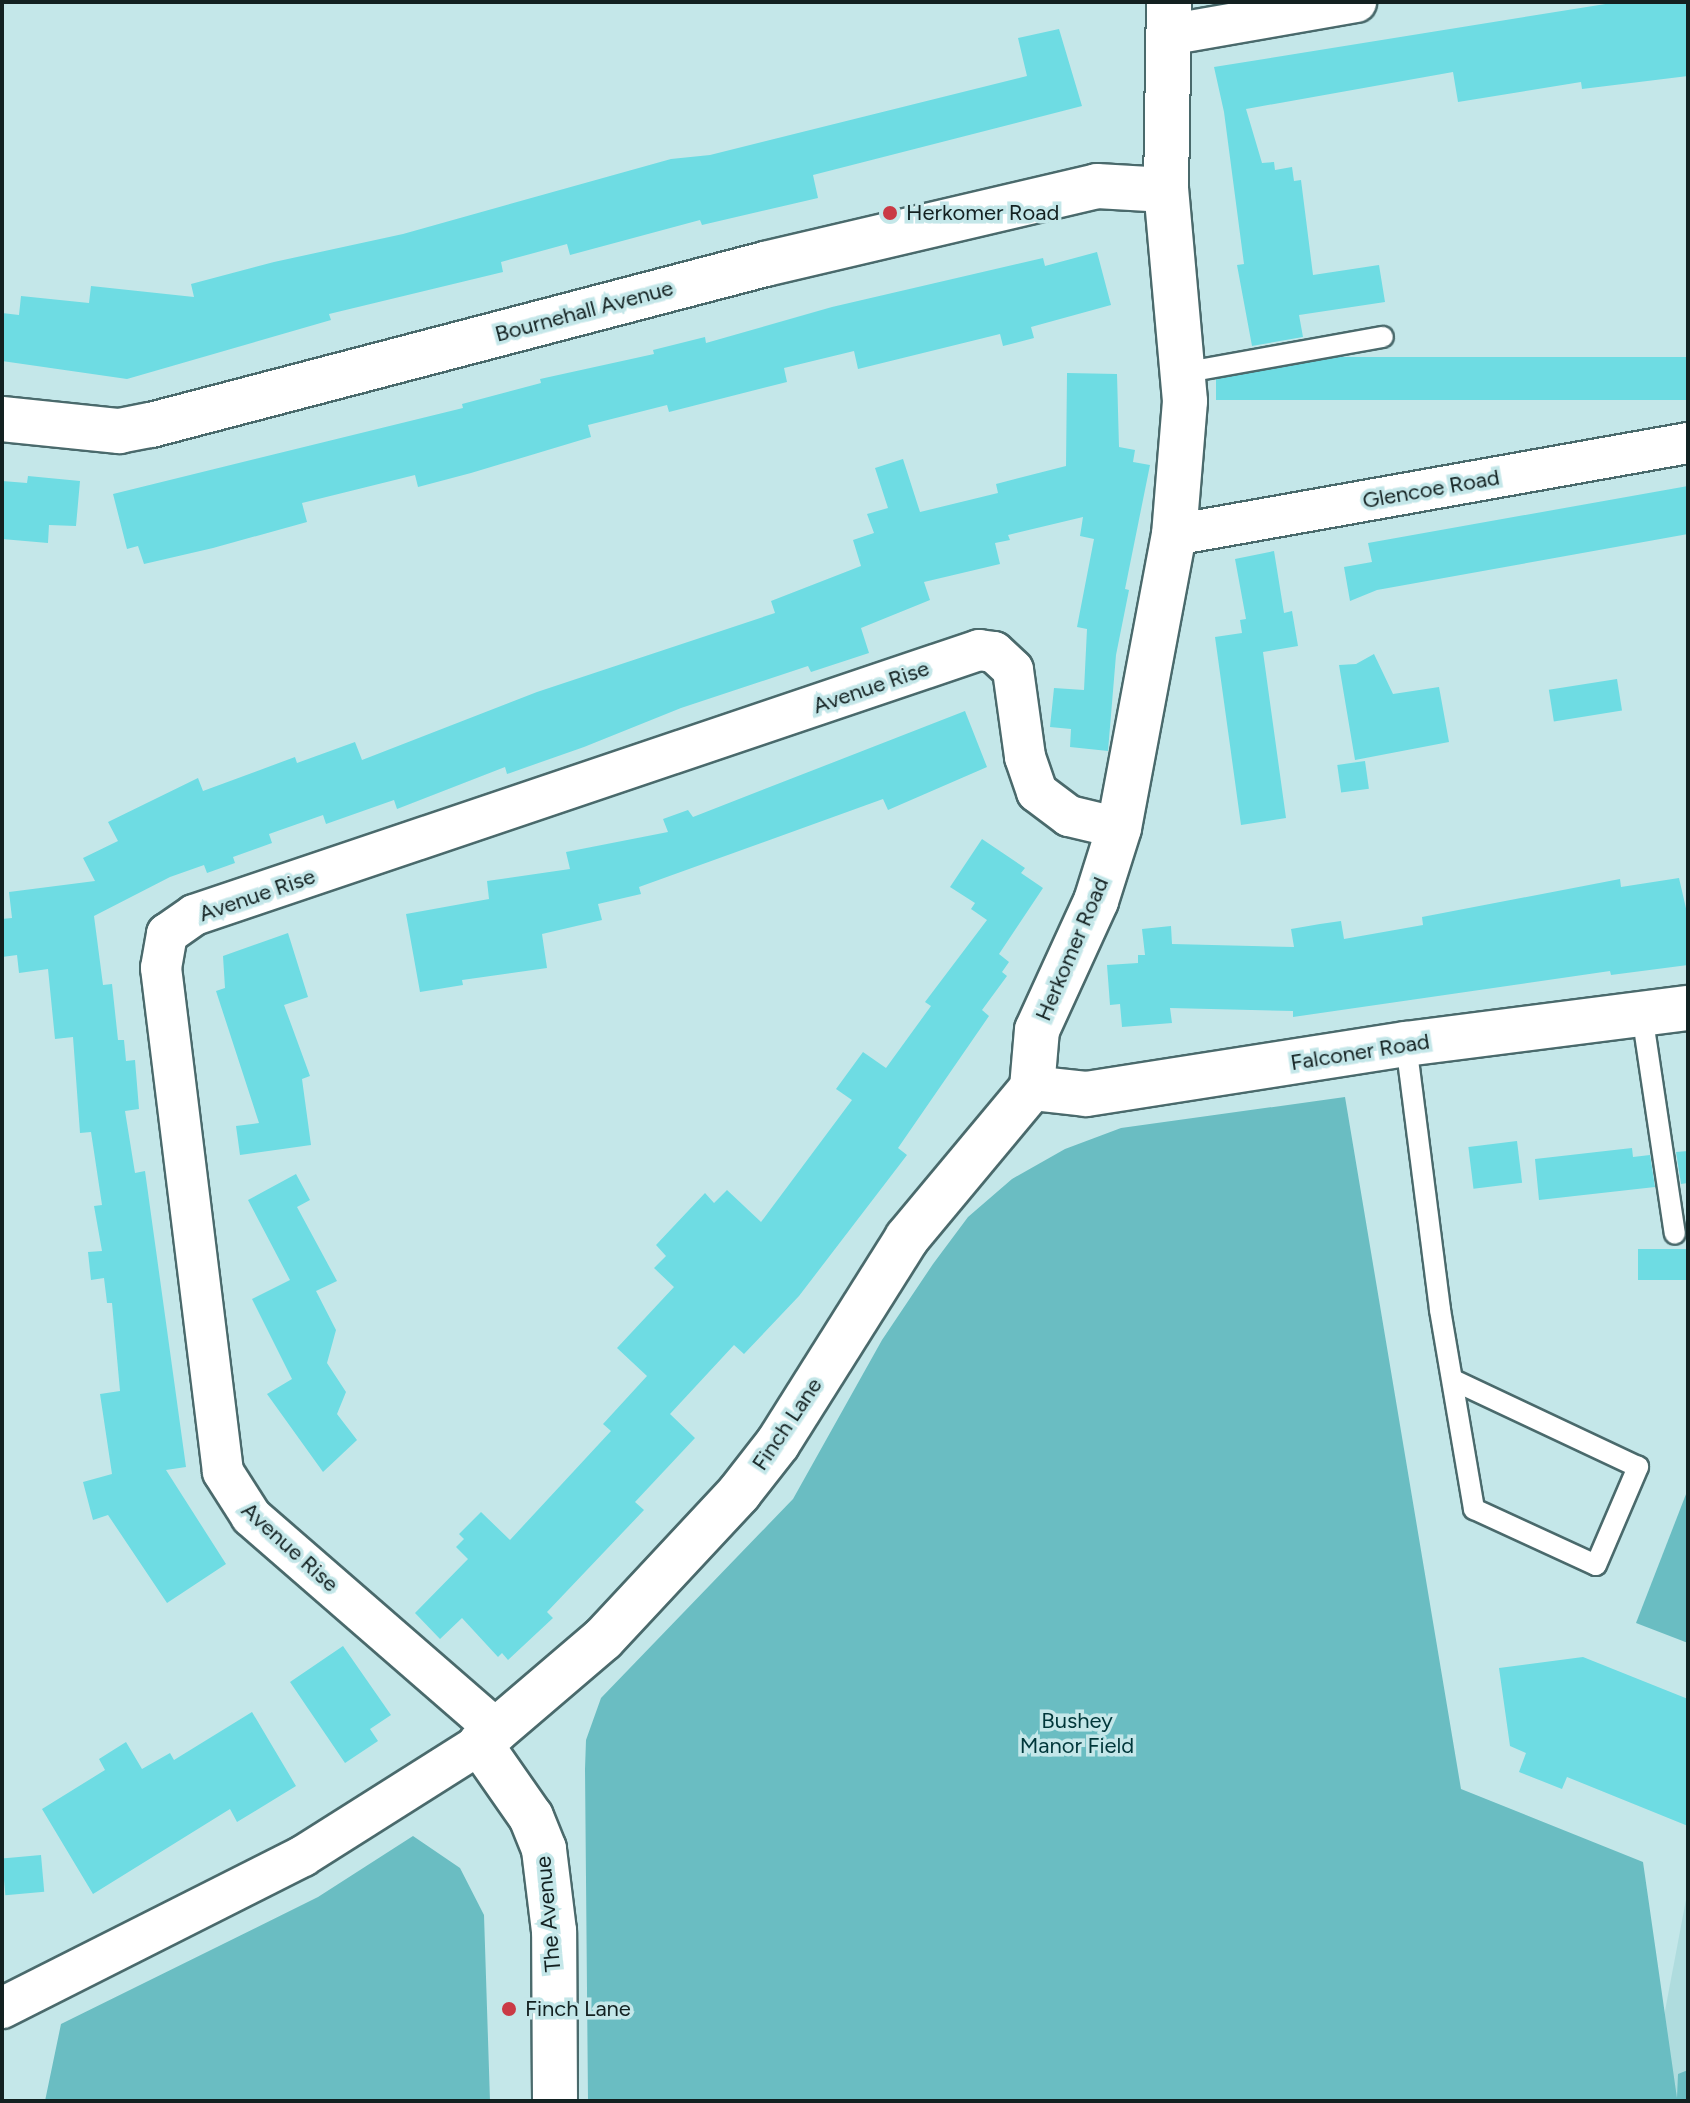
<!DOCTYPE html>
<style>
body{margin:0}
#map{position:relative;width:1690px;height:2103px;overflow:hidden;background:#c4e7e9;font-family:Figtree,sans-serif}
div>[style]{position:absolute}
.built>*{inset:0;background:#afdcde}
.green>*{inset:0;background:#6abdc2}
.building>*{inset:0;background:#6edce3;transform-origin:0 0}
.roads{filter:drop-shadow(2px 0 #4a6a6c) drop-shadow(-2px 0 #4a6a6c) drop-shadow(0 2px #4a6a6c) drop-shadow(0 -2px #4a6a6c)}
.service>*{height:20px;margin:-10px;padding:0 10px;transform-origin:10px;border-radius:10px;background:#fff}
.minor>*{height:40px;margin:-20px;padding:0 20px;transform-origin:20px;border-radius:20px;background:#fff}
.tertiary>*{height:44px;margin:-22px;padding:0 22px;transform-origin:22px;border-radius:22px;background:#fff}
.dots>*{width:22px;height:22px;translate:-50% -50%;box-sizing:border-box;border:4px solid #c4e7e9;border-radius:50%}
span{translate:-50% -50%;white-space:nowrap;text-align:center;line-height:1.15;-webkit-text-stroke:7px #c4e7e9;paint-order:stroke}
.poi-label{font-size:22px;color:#132121}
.left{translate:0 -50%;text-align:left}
.street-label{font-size:22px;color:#132121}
.park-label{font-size:22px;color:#00373a}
.frame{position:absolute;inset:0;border:4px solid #132121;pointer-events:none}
</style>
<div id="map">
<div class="built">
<div style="clip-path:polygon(1688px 1889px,1688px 2101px,1648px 2101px)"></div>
</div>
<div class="green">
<div style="clip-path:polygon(1345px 1097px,1461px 1789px,1643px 1862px,1677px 2098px,1678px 2074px,1688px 2070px,1688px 2101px,588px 2101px,585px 1769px,586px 1740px,601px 1698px,793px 1499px,882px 1340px,933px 1264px,968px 1217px,1012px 1179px,1065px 1149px,1121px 1128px)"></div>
<div style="clip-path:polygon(1688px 1489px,1688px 1643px,1636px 1623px)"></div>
<div style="clip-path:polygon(413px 1836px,460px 1868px,484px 1915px,490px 2101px,45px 2101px,61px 2024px,318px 1897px)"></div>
</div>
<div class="building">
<div style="clip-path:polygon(1618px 2px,1688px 2px,1688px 76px,1582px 89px,1581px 82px,1458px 102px,1453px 72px,1246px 109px,1262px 163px,1274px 162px,1275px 170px,1292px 167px,1294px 181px,1301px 180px,1313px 275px,1379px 265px,1385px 302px,1299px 315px,1303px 337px,1252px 346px,1237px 265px,1244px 264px,1224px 112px,1214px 67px)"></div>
<div style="clip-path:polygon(1059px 29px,1082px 106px,813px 175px,818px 198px,702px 225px,700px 220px,570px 255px,567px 244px,501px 262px,503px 272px,329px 314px,331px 320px,127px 379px,2px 361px,2px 313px,19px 315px,21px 296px,89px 303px,91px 286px,194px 297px,191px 284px,274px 262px,403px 234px,671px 159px,710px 155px,1027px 76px,1018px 38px)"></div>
<div style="clip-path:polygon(1097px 252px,1111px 305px,1031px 327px,1034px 338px,1003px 346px,1000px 334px,858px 369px,854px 351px,784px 368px,787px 382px,669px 412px,667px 405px,588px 425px,591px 437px,471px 473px,418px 487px,415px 475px,302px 503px,307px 522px,213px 548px,144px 564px,138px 546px,127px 549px,113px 494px,463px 408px,462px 404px,541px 383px,540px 379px,654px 354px,653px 350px,705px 337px,706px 343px,832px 307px,1043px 258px,1045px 266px)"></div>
<div style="left:1688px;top:357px;width:43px;height:472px;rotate:90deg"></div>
<div style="clip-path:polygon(1067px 373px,1117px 374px,1119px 447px,1135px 450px,1133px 462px,1150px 465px,1125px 589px,1129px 590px,1116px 655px,1108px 751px,1070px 747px,1071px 729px,1050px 727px,1054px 688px,1084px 690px,1087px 629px,1077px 627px,1094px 539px,1080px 536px,1083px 517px,1008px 535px,1010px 540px,995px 543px,1000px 564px,924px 582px,930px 600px,861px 628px,869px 653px,811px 672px,808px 666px,681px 708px,584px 747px,507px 774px,505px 767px,397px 809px,394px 800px,326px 824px,323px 815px,269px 834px,272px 843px,233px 857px,235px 863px,207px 873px,204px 865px,170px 877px,94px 916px,103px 985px,112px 984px,118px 1040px,124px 1040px,126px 1061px,135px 1060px,139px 1109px,125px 1111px,135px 1173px,145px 1171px,186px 1467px,166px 1470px,226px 1564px,167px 1603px,108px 1515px,93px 1520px,83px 1482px,112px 1474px,100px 1394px,120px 1391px,112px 1303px,107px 1303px,104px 1278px,91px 1280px,88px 1252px,102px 1251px,94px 1206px,102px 1205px,91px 1132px,80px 1133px,73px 1037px,55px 1039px,48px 969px,19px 973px,17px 955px,2px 957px,2px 919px,12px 918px,9px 892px,95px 881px,83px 858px,118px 841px,108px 822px,198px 778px,203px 791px,295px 757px,297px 763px,355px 742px,362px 760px,537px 692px,775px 613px,771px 601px,861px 566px,853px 540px,874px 533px,867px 514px,888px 508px,875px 468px,903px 459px,920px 512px,998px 493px,996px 484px,1066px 466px)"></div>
<div style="clip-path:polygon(28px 476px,80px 481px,76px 526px,49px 525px,48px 543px,2px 539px,2px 481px,27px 483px)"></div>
<div style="clip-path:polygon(1688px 486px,1688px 534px,1377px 590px,1350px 601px,1344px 567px,1372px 562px,1368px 543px)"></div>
<div style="clip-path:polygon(1274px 551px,1284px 613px,1292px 611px,1298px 646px,1263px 652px,1286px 818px,1241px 825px,1215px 637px,1242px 633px,1240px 620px,1246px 619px,1235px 559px)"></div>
<div style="clip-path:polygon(1374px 654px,1393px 694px,1439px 687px,1449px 742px,1355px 760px,1339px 665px,1356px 664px)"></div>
<div style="left:1617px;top:679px;width:32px;height:69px;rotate:81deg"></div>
<div style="clip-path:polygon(965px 711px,987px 767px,888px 810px,883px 799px,639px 887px,641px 894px,598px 904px,602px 920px,542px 934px,547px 968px,462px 980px,463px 985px,420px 992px,406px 914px,489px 899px,487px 881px,570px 869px,566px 852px,668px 832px,663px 819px,688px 810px,693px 817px)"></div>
<div style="left:1365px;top:761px;width:28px;height:28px;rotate:82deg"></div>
<div style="clip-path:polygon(982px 839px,1025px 868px,1021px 873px,1043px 888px,999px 954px,1009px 962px,1002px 972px,1007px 976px,982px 1010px,989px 1016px,898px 1148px,907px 1155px,799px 1296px,744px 1354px,734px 1345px,670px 1414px,695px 1438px,635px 1502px,644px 1510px,547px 1612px,553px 1618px,508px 1660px,502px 1653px,498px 1657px,462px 1618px,440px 1639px,415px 1613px,468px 1559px,456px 1547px,464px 1539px,459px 1534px,481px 1512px,510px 1540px,611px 1431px,603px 1424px,647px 1376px,617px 1348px,674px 1287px,654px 1268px,666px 1256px,656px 1245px,705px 1193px,714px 1203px,727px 1190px,761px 1222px,852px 1100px,836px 1089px,863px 1052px,886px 1068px,931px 1006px,925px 1002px,987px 920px,971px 909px,975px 903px,950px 887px)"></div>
<div style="clip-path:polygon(1679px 878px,1688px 917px,1688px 965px,1611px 975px,1610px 971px,1293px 1017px,1293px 1011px,1170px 1008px,1172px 1023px,1122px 1027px,1120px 1004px,1110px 1005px,1107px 965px,1138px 963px,1138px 955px,1145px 955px,1142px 929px,1171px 926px,1172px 944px,1294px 947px,1291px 929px,1320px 924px,1341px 921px,1344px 939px,1423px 925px,1422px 917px,1620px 879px,1621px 887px)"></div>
<div style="clip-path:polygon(288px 933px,308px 997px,284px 1005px,310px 1076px,302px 1079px,311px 1145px,240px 1155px,236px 1126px,259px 1123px,216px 991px,225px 988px,223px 956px)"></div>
<div style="left:1517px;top:1141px;width:42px;height:49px;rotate:83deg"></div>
<div style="clip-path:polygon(1632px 1148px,1633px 1157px,1650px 1155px,1655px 1187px,1539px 1200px,1535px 1159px)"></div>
<div style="clip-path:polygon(1688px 1151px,1688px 1183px,1681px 1184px,1676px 1152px)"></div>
<div style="clip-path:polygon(296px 1174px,310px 1200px,297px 1207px,337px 1281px,316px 1291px,336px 1330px,327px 1363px,346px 1392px,337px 1414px,357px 1440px,323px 1472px,267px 1394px,292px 1379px,252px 1299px,290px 1280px,248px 1200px)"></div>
<div style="left:1688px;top:1249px;width:31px;height:50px;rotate:90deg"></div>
<div style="clip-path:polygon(343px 1646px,391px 1715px,370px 1729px,378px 1741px,345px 1763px,290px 1682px)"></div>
<div style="clip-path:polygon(1583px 1657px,1688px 1699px,1688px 1826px,1567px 1777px,1562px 1789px,1519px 1772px,1526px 1753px,1510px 1746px,1499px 1668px)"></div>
<div style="clip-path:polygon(252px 1712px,296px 1786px,237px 1822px,230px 1809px,93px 1894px,42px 1809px,105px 1770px,99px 1759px,126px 1742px,142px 1769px,170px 1753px,174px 1760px)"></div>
<div style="left:41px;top:1855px;width:37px;height:39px;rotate:85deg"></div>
</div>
<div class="roads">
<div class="service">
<div style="left:1182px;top:373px;width:204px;rotate:-10.2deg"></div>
<div style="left:1642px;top:1014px;width:222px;rotate:81.5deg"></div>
<div style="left:1406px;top:1044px;width:268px;rotate:82.7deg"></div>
<div style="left:1440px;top:1310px;width:202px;rotate:80.3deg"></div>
<div style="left:1474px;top:1509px;width:134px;rotate:24.7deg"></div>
<div style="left:1596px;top:1565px;width:107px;rotate:-66.8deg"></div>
<div style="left:1638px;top:1467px;width:204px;rotate:-154.8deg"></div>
</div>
<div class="minor">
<div style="left:1167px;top:35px;width:192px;rotate:-9.9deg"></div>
<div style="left:1174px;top:535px;width:522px;rotate:-10.15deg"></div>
<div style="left:498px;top:1731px;width:327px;rotate:-139deg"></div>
<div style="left:251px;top:1516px;width:52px;rotate:-122.5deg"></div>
<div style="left:223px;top:1472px;width:508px;rotate:-97.01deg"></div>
<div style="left:161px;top:968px;width:35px;rotate:-80deg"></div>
<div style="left:167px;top:934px;width:33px;rotate:-35deg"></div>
<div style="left:194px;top:915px;width:829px;rotate:-18.65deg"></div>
<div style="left:979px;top:650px;width:15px;rotate:8deg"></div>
<div style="left:994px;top:652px;width:26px;rotate:43deg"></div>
<div style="left:1013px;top:670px;width:88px;rotate:82.1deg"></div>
<div style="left:1025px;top:757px;width:37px;rotate:71deg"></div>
<div style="left:1037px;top:792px;width:40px;rotate:37deg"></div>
<div style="left:1069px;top:816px;width:51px;rotate:13.5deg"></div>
<div style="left:2px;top:2008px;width:337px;rotate:-26.8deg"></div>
<div style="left:303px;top:1856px;width:209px;rotate:-32.3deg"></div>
</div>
<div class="tertiary">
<div style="left:2px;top:419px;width:118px;rotate:5.9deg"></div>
<div style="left:119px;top:431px;width:33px;rotate:-11deg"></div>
<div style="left:151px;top:425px;width:635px;rotate:-14.69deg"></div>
<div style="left:765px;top:264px;width:341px;rotate:-13.2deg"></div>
<div style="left:1097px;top:186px;width:69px;rotate:3.3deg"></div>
<div style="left:1032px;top:1088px;width:58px;rotate:-85.1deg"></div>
<div style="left:1037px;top:1030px;width:142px;rotate:-65.4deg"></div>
<div style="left:1096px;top:901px;width:77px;rotate:-72.5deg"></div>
<div style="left:1119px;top:828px;width:298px;rotate:-79.4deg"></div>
<div style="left:1174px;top:535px;width:134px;rotate:-85.3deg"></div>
<div style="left:1185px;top:401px;width:212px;rotate:-95.1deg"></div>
<div style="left:1166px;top:190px;width:188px;rotate:-89.1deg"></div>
<div style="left:1032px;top:1088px;width:54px;rotate:6.3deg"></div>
<div style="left:1086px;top:1094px;width:324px;rotate:-8.9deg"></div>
<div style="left:1406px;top:1044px;width:284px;rotate:-7.3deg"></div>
<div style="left:555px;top:2101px;width:170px;rotate:-90.3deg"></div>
<div style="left:554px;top:1931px;width:83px;rotate:-97deg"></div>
<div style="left:544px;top:1849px;width:35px;rotate:-112deg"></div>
<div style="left:531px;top:1817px;width:89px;rotate:-124.9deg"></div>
<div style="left:480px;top:1744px;width:162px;rotate:-40.5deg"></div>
<div style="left:603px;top:1639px;width:200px;rotate:-47deg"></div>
<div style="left:739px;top:1493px;width:63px;rotate:-52deg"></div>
<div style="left:778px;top:1443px;width:242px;rotate:-57.8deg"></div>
<div style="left:907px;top:1238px;width:195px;rotate:-50.2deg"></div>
</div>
</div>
<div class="dots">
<div style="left:890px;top:213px;background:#ca3a45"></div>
<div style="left:509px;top:2009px;background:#ca3a45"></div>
</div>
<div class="poi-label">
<span class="left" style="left:906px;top:213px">Herkomer Road</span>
<span class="left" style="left:525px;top:2009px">Finch Lane</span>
</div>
<div class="street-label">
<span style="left:584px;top:311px;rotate:-15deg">Bournehall Avenue</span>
<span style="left:1431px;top:489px;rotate:-10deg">Glencoe Road</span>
<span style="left:871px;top:687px;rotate:-19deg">Avenue Rise</span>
<span style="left:257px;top:895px;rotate:-19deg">Avenue Rise</span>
<span style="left:1072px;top:949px;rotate:-67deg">Herkomer Road</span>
<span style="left:1360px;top:1052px;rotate:-9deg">Falconer Road</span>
<span style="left:787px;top:1424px;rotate:-56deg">Finch Lane</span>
<span style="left:290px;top:1547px;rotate:42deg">Avenue Rise</span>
<span style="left:548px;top:1914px;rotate:-95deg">The Avenue</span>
</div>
<div class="park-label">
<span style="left:1077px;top:1733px">Bushey<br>Manor Field</span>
</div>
<div class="frame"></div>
</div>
